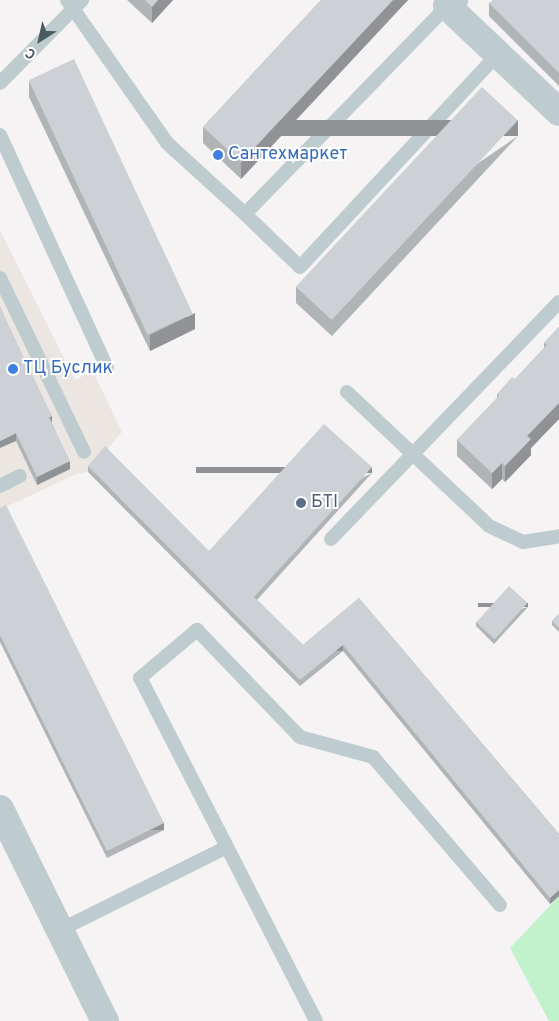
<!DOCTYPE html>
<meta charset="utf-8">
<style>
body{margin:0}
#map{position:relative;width:559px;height:1021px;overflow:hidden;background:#f5f3f3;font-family:Overpass,sans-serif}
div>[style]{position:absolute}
.commercial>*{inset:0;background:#ebe6e1}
.green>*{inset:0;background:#c2f2cb}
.service>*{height:14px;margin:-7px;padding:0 7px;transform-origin:7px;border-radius:7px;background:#becbcf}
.minor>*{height:28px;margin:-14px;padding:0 14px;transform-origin:14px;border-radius:14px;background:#becbcf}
.wall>*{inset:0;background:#b0b4b7}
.shaded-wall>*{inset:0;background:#909295;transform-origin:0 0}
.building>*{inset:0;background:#cdd1d5;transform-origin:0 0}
.dots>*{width:14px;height:14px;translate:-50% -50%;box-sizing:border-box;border:2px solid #fff;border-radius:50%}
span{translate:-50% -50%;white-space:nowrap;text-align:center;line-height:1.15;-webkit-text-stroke:4px #fff;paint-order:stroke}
.shop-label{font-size:18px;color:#366cbe}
.left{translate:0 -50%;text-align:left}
.service-label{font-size:18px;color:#4e5e75}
.north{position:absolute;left:15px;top:15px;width:50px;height:50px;-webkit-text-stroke:4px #fff;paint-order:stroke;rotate:215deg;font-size:14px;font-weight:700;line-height:20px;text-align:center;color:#4a5b61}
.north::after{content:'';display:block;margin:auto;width:18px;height:22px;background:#4a5b61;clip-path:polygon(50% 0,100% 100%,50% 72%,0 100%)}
</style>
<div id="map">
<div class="commercial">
<div style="clip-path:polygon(0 231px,75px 380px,93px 371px,122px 432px,88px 472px,76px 474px,0 510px)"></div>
</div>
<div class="green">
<div style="clip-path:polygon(559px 896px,559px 1021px,549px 1021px,510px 948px)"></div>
</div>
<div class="service">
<div style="left:67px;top:0;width:174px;rotate:55deg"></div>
<div style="left:167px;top:143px;width:105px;rotate:42.3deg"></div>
<div style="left:245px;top:214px;width:290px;rotate:-45.8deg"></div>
<div style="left:0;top:83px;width:117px;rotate:-45.3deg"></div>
<div style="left:0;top:135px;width:256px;rotate:65.3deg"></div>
<div style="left:245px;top:214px;width:76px;rotate:43.9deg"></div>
<div style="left:300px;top:267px;width:291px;rotate:-47.1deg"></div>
<div style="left:0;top:278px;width:193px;rotate:64.2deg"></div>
<div style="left:347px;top:392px;width:195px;rotate:43.3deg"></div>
<div style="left:489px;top:526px;width:38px;rotate:25deg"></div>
<div style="left:523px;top:542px;width:36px;rotate:-9deg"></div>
<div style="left:0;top:486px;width:22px;rotate:-27deg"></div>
<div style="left:331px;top:539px;width:329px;rotate:-46.1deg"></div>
<div style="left:227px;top:847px;width:195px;rotate:62.9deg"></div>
<div style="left:60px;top:930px;width:186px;rotate:-26.4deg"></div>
<div style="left:227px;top:847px;width:190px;rotate:-117.2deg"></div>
<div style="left:140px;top:678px;width:75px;rotate:-40.1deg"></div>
<div style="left:197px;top:630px;width:149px;rotate:46.1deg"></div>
<div style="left:300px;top:737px;width:76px;rotate:15.3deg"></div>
<div style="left:373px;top:757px;width:195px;rotate:49.4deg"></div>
</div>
<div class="minor">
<div style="left:454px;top:0;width:9px;rotate:139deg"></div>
<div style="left:447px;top:6px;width:154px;rotate:43.4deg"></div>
<div style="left:0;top:809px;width:237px;rotate:63.7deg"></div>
</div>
<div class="wall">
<div style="clip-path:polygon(127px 0,173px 0,152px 23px)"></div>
<div style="clip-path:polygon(321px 0,408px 0,241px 179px,203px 143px,203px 127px)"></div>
<div style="clip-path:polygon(559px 0,559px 86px,489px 16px,489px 3px)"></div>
<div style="clip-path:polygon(29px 81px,195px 329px,150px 351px,29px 97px)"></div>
<div style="clip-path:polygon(518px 136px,332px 336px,296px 303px,296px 287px)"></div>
<div style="clip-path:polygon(0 307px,52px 423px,70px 469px,37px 485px,16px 441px)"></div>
<div style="clip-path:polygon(559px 327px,559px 419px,531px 448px,531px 455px,505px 482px,502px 479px,492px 489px,457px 456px,457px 440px,497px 398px,497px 394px,515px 379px,544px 348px,544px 343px)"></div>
<div style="clip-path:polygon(88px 466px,209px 551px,372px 473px,257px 600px,303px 645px,359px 598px,559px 834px,559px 896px,550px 904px,343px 651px,300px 686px,88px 472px)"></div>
<div style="clip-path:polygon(0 508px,164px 830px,107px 858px,0 642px)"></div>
<div style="clip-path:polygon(528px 607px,494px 644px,476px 626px,476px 622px)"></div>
<div style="clip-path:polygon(559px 614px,559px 632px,552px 625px,552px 621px)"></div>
</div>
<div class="shaded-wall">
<div style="clip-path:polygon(158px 0,173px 0,152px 23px,152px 7px)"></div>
<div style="clip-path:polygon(393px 0,408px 0,241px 179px,241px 162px)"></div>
<div style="left:518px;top:120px;width:16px;height:273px;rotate:90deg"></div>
<div style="clip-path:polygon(195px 313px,195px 329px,150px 351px,150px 335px)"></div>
<div style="clip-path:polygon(559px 403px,559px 419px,531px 448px,531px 455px,505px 482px,505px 466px,527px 436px)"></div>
<div style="clip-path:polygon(52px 416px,52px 423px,49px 417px)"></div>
<div style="clip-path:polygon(16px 433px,16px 441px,0 448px,0 441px)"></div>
<div style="clip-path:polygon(70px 461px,70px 469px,37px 485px,37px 477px)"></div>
<div style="clip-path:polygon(502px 463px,502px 479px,492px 489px,492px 473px)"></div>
<div style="left:372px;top:467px;width:6px;height:176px;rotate:90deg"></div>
<div style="left:528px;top:603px;width:4px;height:50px;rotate:90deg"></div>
<div style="left:343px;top:645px;width:6px;height:55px;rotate:90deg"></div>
<div style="left:164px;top:823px;width:7px;height:64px;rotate:90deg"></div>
<div style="clip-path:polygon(559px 890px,559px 896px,550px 904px,550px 898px)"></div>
</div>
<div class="building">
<div style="clip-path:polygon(145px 0,158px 0,152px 7px)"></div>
<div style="clip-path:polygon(321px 0,393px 0,241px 162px,203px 127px)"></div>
<div style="clip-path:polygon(493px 0,559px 0,559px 73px,489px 3px)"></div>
<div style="left:74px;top:59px;width:281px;height:50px;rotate:65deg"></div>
<div style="left:482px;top:87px;width:49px;height:273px;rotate:43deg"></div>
<div style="clip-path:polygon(0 307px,52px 416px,49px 417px,70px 461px,37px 477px,16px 433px,0 441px)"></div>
<div style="clip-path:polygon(559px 327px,559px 403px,527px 436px,531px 439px,505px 466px,502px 463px,492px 473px,457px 440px,499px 396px,497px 394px,512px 377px,515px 379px,547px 345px,544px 343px)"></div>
<div style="clip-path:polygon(324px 424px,372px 467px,254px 597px,303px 645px,359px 598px,559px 834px,559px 890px,550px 898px,343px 645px,300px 680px,88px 466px,105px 446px,209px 551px)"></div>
<div style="clip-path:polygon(6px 505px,164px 823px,107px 851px,0 635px,0 508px)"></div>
<div style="left:509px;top:586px;width:25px;height:49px;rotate:42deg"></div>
<div style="clip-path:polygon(559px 614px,559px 628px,552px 621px)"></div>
</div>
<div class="dots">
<div style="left:218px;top:155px;background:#3f7fe0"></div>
<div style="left:13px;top:369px;background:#3f7fe0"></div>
<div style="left:301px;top:503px;background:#5c6f8a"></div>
</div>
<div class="shop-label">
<span class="left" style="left:228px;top:155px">Сантехмаркет</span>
<span class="left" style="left:23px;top:369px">ТЦ Буслик</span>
</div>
<div class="service-label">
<span class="left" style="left:311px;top:503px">БТІ</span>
</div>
<div class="north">С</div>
</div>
